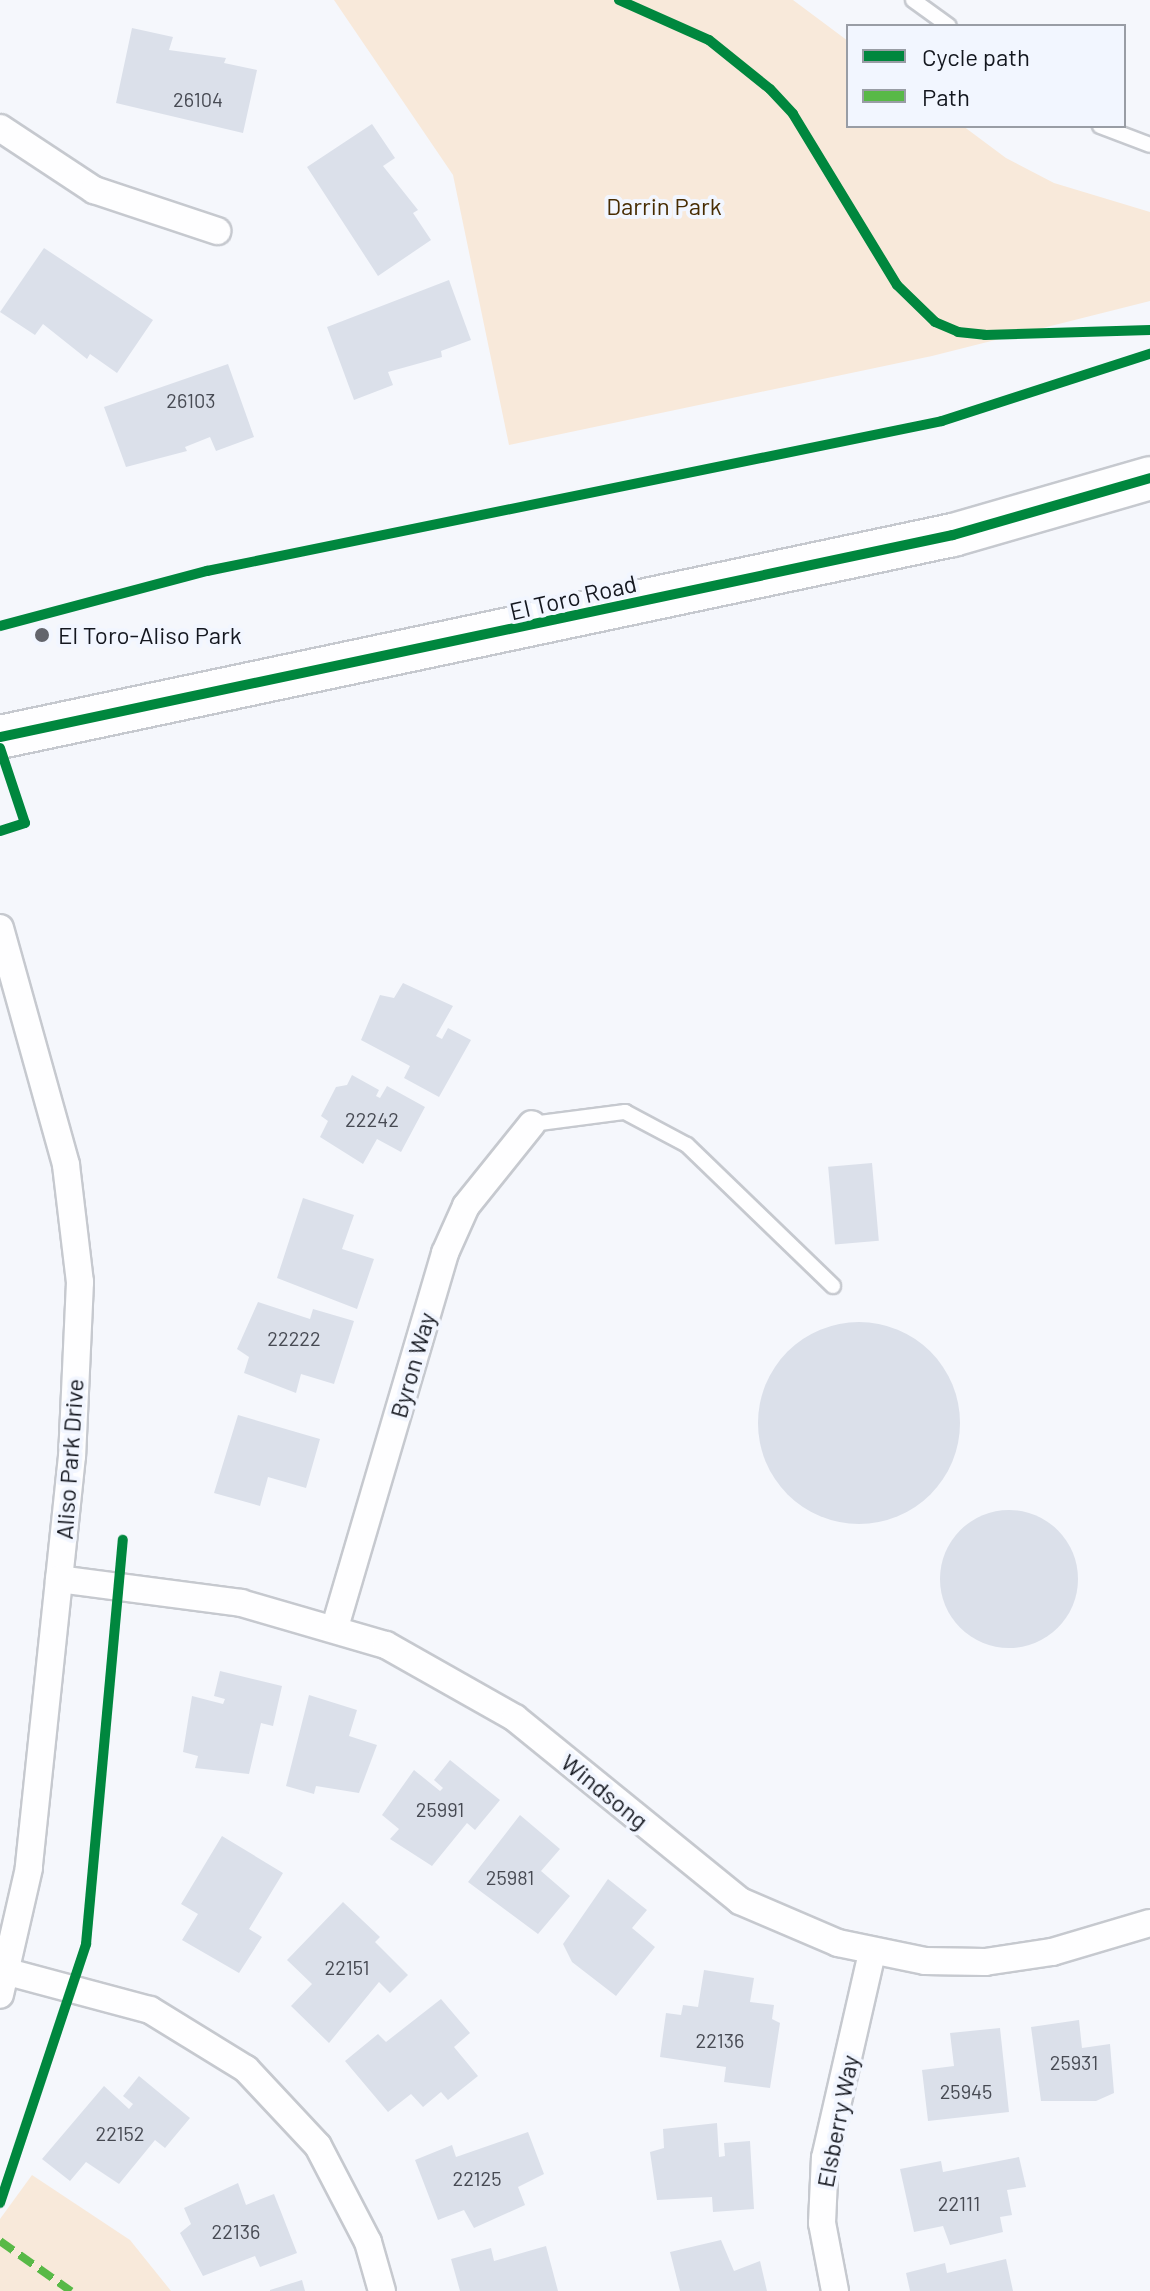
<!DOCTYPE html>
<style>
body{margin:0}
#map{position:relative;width:1150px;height:2291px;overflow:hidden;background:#f5f7fc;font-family:Barlow,sans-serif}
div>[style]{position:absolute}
.green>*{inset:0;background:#f8e9da}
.building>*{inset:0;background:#dbe0ea;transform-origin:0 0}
.round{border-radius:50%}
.roads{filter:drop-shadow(2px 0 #c6c9cf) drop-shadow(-2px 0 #c6c9cf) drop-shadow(0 2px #c6c9cf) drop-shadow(0 -2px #c6c9cf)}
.service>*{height:14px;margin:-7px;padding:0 7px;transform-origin:7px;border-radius:7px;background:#fefeff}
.minor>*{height:26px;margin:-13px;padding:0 13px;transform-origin:13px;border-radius:13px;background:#fefeff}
.primary>*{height:42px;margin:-21px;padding:0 21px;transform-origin:21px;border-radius:21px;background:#fefeff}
.quiet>*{height:8px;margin-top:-4px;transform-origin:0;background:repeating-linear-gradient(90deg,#58b947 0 16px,transparent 0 24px)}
.cycleway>*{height:10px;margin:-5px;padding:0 5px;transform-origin:5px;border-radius:5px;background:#00873e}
.dots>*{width:22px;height:22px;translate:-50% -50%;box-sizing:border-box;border:4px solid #f2f6ff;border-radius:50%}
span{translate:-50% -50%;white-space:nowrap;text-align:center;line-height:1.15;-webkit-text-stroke:8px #f2f6ff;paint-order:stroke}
.number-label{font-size:20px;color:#474a53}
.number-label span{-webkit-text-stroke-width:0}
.park-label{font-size:24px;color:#482c02}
.street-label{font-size:24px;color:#14171f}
.poi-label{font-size:24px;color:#14171f}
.left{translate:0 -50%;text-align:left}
.legend{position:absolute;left:846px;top:24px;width:280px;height:104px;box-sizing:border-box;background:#f2f6ff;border:2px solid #999da5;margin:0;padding:10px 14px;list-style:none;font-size:24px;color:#14171f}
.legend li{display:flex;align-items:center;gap:16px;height:40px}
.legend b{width:40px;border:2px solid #999da5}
</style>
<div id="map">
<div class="green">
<div style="clip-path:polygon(334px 0,793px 0,848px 41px,848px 126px,963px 126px,1006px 158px,1054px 183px,1150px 212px,1150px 301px,932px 356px,509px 445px,453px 175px)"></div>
<div style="clip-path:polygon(32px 2175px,130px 2240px,171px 2291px,0 2291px,0 2219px)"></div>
</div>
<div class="building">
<div style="clip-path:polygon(132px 28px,173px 37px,169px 50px,226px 58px,224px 63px,257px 70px,243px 133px,116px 103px)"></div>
<div style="clip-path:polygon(372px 124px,395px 158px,383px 166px,418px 210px,413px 213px,431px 240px,378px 276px,307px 167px)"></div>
<div style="clip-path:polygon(44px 248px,153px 320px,117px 373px,90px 354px,87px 359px,43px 324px,35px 335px,0 312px)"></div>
<div style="clip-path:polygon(449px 280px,471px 340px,441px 351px,442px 357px,388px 372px,393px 385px,354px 400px,327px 327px)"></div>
<div style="clip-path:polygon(228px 364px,254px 437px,216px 451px,210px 437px,185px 447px,187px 451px,126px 467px,104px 407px)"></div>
<div style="clip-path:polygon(403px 983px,453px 1006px,436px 1036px,442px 1039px,448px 1028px,471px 1040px,439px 1097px,404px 1078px,410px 1066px,361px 1040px,380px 995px,394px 998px)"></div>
<div style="clip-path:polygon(352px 1075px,379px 1090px,376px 1096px,380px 1098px,387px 1086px,425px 1107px,401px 1152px,377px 1139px,363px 1164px,320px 1137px,328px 1121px,321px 1116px,336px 1087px,347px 1085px)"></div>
<div style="left:872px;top:1163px;width:78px;height:44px;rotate:85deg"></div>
<div style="clip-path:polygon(303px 1198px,354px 1215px,342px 1249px,374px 1259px,357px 1309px,277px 1278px)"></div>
<div style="clip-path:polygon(258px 1302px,310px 1319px,313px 1309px,354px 1321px,334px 1384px,301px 1374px,296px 1393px,244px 1373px,249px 1357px,237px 1349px)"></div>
<div class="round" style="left:758px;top:1322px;width:202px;height:202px"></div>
<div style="clip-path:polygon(238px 1415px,320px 1439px,306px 1488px,268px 1477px,260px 1506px,214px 1493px)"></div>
<div class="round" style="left:940px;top:1510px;width:138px;height:138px"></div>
<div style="clip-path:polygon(220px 1671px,282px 1686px,273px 1726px,261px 1723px,249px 1774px,195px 1768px,198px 1756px,183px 1752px,192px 1696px,223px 1704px,225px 1699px,214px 1696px)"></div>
<div style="clip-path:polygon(309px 1695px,357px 1710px,349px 1736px,377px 1745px,359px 1793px,316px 1786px,314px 1794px,286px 1786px)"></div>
<div style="clip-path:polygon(450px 1760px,500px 1800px,475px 1830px,467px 1823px,432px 1866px,390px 1839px,399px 1829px,382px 1815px,414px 1770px,440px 1791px,443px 1788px,434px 1780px)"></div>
<div style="clip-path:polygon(520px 1815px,560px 1849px,541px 1871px,570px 1896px,538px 1934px,468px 1882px)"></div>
<div style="clip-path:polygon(222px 1836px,283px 1873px,249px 1929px,262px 1937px,239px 1973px,182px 1940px,198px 1914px,181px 1904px)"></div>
<div style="clip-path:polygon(608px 1879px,647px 1910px,632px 1928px,655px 1947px,616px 1996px,572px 1962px,563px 1944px)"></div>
<div style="clip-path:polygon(343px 1902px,380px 1937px,375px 1942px,408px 1975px,390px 1993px,379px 1982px,329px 2043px,291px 2006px,312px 1984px,287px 1960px)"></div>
<div style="clip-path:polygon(704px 1970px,754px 1978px,750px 2002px,774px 2005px,772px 2019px,780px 2023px,770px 2088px,724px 2082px,726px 2067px,660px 2057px,666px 2013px,681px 2015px,683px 2005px,698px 2007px)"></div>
<div style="clip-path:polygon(441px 1999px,470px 2033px,454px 2047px,478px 2076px,448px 2100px,441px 2092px,423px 2107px,411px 2094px,388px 2112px,345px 2061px,378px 2034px,386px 2042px)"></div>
<div style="clip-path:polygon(1079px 2020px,1082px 2048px,1110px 2044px,1114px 2093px,1096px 2101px,1041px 2101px,1031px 2027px)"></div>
<div style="clip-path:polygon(1000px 2028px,1009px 2112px,928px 2121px,922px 2070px,954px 2066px,950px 2033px)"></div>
<div style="clip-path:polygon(139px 2076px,190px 2118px,165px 2148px,155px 2140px,119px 2184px,86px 2162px,70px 2181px,42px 2159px,104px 2086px,129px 2109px,133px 2104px,123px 2096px)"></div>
<div style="clip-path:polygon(717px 2123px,719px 2157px,725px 2156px,724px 2143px,750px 2141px,754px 2209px,713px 2212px,712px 2197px,657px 2200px,650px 2152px,664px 2148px,663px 2129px)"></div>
<div style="clip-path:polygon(528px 2132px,544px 2174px,518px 2187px,525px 2205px,474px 2228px,464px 2210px,438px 2220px,415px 2160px,452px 2145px,456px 2157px)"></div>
<div style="clip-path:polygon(1019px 2157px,1026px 2187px,1007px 2190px,1012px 2215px,1000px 2217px,1003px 2232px,950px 2245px,943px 2226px,914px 2232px,900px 2169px,941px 2161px,943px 2172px)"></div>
<div style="clip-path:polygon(238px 2183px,246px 2205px,274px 2194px,297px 2253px,260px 2267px,255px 2256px,203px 2276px,180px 2233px,191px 2224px,184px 2208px)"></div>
<div style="clip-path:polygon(721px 2240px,734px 2271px,760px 2261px,767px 2291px,680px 2291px,670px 2252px)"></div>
<div style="clip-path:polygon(546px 2246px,558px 2291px,460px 2291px,451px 2259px,491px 2248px,494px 2261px)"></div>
<div style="clip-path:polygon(1006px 2259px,1013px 2291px,910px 2291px,906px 2273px,945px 2263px,947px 2273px)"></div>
<div style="clip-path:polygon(302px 2280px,305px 2291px,270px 2291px,270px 2290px)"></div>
</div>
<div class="roads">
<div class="service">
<div style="left:913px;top:0;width:44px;rotate:35.8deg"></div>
<div style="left:1100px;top:126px;width:53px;rotate:20.8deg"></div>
<div style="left:532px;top:1124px;width:94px;rotate:-7.4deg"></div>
<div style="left:625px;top:1112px;width:70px;rotate:28deg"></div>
<div style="left:687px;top:1145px;width:203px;rotate:44deg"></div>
</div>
<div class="minor">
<div style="left:0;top:128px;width:113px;rotate:33.4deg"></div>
<div style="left:94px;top:190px;width:130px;rotate:18.4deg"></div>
<div style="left:0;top:928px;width:246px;rotate:74.4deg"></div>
<div style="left:66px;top:1165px;width:118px;rotate:83.2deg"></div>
<div style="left:80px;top:1282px;width:174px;rotate:92.6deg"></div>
<div style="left:72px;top:1456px;width:414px;rotate:96deg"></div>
<div style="left:29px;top:1868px;width:130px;rotate:102.9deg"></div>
<div style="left:59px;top:1579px;width:184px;rotate:7.5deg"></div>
<div style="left:241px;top:1603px;width:151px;rotate:16.2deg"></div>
<div style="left:386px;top:1645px;width:148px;rotate:29.5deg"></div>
<div style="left:515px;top:1718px;width:290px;rotate:39.1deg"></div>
<div style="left:740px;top:1901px;width:107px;rotate:23.2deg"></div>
<div style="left:838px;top:1943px;width:89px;rotate:11.7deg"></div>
<div style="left:925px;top:1961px;width:60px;rotate:1deg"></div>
<div style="left:985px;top:1962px;width:68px;rotate:-8.5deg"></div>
<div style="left:1052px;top:1952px;width:102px;rotate:-16.5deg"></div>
<div style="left:335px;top:1627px;width:390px;rotate:-73.6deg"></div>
<div style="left:445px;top:1253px;width:51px;rotate:-65.9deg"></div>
<div style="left:466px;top:1206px;width:105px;rotate:-51.2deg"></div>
<div style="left:8px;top:1972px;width:147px;rotate:15deg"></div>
<div style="left:150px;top:2010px;width:113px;rotate:31.6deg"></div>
<div style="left:246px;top:2069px;width:105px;rotate:46.9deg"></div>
<div style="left:318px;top:2146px;width:108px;rotate:62.5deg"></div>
<div style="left:368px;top:2242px;width:51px;rotate:74.1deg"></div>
<div style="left:835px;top:2291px;width:69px;rotate:-100.8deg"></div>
<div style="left:822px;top:2223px;width:65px;rotate:-87.4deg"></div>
<div style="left:825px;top:2158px;width:211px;rotate:-77.1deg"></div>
</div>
<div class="primary">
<div style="left:0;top:737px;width:974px;rotate:-11.97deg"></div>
<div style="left:953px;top:535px;width:205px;rotate:-16.1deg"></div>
</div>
</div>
<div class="quiet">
<div style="left:0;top:2241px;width:87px;rotate:35.2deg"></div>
</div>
<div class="cycleway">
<div style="left:619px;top:0;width:98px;rotate:24deg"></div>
<div style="left:709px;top:40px;width:78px;rotate:38.8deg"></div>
<div style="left:770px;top:89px;width:34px;rotate:47deg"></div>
<div style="left:793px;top:114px;width:200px;rotate:58.7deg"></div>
<div style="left:897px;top:285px;width:53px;rotate:44.2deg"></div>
<div style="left:935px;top:322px;width:25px;rotate:23deg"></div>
<div style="left:958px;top:332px;width:27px;rotate:6deg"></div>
<div style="left:985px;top:335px;width:165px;rotate:-1.7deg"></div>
<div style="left:0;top:626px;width:214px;rotate:-14.9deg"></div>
<div style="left:207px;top:571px;width:750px;rotate:-11.53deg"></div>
<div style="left:942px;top:421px;width:219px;rotate:-17.9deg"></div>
<div style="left:0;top:737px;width:974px;rotate:-11.97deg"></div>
<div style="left:953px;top:535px;width:205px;rotate:-16.1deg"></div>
<div style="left:0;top:748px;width:79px;rotate:71.6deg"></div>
<div style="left:25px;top:823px;width:26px;rotate:162deg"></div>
<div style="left:0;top:2203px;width:273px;rotate:-71.6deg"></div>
<div style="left:86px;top:1944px;width:406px;rotate:-84.8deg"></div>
</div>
<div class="dots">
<div style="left:42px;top:635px;background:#63656c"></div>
</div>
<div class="number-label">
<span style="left:198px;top:99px">26104</span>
<span style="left:191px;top:400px">26103</span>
<span style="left:372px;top:1119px">22242</span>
<span style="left:294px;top:1338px">22222</span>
<span style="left:440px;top:1809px">25991</span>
<span style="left:510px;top:1877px">25981</span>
<span style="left:347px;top:1967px">22151</span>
<span style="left:720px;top:2040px">22136</span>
<span style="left:1074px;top:2062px">25931</span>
<span style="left:966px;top:2091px">25945</span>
<span style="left:120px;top:2133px">22152</span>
<span style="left:477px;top:2178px">22125</span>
<span style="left:959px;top:2203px">22111</span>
<span style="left:236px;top:2231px">22136</span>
</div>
<div class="park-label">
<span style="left:664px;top:206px">Darrin Park</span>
</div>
<div class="street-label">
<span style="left:573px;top:597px;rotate:-13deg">El Toro Road</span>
<span style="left:412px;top:1365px;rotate:-74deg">Byron Way</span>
<span style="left:69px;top:1459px;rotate:-86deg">Aliso Park Drive</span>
<span style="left:605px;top:1791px;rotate:39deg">Windsong</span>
<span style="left:837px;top:2121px;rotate:-79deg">Elsberry Way</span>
</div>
<div class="poi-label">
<span class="left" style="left:58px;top:635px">El Toro-Aliso Park</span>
</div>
<ul class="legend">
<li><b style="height:10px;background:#00873e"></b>Cycle path</li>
<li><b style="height:10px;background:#58b947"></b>Path</li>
</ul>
</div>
